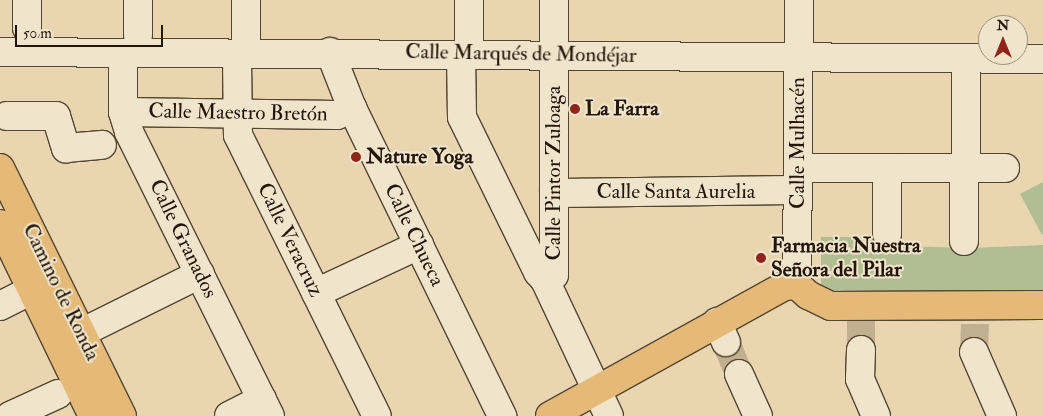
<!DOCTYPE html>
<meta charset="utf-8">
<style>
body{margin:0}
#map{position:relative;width:1043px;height:416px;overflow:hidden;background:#ead5b1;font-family:"IM FELL Double Pica",serif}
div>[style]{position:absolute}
.green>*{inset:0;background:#b1be91}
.minor-tunnel>*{height:28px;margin-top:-14px;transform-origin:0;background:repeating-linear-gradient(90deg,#c2af8f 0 28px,transparent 0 42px)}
.roads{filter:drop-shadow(1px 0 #534632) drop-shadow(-1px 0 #534632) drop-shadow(0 1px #534632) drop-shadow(0 -1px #534632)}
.minor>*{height:28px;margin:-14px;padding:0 14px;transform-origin:14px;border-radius:14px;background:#f1e4cc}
.major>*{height:28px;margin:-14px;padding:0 14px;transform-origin:14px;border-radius:14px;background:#e5ba78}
.dots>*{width:14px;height:14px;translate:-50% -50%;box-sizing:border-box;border:2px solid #f1e4cc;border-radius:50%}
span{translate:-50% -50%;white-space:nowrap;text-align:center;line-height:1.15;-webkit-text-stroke:4px #f1e4cc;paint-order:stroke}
.street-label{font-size:21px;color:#211608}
.poi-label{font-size:21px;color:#211608;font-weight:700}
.left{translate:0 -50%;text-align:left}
.north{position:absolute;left:978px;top:15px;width:50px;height:50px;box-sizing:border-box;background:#f1e4cc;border:1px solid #9e927e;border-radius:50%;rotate:0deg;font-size:14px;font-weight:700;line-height:20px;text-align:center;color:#211608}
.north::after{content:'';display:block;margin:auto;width:18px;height:22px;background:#8f2418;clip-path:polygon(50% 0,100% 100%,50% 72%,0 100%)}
.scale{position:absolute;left:15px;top:25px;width:148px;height:22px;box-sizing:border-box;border:2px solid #211608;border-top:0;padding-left:6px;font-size:15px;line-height:18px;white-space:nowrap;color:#211608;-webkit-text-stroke:4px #f1e4cc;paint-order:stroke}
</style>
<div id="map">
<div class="green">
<div style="clip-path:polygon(1043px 182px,1043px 234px,1042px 235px,1020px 194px)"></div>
<div style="clip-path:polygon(821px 237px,897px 237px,897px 246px,971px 248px,1043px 245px,1043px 296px,821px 294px)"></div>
</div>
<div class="minor-tunnel">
<div style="left:861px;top:315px;width:35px;rotate:90deg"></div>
<div style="left:726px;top:342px;width:35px;rotate:68deg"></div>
<div style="left:974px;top:352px;width:36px;rotate:-88deg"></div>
</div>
<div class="roads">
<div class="minor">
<div style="left:27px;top:0;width:28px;rotate:90deg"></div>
<div style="left:138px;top:0;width:35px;rotate:90deg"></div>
<div style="left:246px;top:0;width:52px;rotate:90deg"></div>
<div style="left:469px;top:0;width:41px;rotate:90deg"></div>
<div style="left:0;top:52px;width:1043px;rotate:0.38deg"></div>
<div style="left:330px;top:52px;width:60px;rotate:68.6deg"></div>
<div style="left:352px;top:108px;width:343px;rotate:64deg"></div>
<div style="left:123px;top:54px;width:58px;rotate:90deg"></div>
<div style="left:123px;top:112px;width:21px;rotate:73deg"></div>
<div style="left:129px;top:132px;width:317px;rotate:63.6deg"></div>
<div style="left:461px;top:54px;width:63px;rotate:89.1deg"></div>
<div style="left:462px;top:117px;width:173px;rotate:63.9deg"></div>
<div style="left:538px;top:272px;width:11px;rotate:49deg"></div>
<div style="left:545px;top:280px;width:150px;rotate:64.8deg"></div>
<div style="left:237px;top:56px;width:79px;rotate:89.3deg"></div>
<div style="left:238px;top:135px;width:313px;rotate:63.7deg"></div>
<div style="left:123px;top:112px;width:214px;rotate:0.8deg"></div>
<div style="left:337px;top:115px;width:17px;rotate:-25deg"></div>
<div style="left:7px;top:116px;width:49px"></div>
<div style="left:56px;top:116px;width:34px;rotate:73deg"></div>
<div style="left:66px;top:148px;width:36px;rotate:-5deg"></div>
<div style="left:798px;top:168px;width:207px"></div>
<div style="left:887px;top:168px;width:66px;rotate:90deg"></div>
<div style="left:964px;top:168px;width:73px;rotate:90deg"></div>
<div style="left:966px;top:168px;width:100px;rotate:-90deg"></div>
<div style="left:554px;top:193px;width:244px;rotate:-0.7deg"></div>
<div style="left:545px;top:280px;width:10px;rotate:-29deg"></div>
<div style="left:554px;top:275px;width:275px;rotate:-90deg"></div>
<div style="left:797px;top:285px;width:285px;rotate:-89.6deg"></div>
<div style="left:316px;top:293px;width:114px;rotate:-25deg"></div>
<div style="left:0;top:306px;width:36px;rotate:-27deg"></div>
<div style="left:717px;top:322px;width:22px;rotate:66deg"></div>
<div style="left:81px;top:333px;width:133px;rotate:-26.4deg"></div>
<div style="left:861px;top:350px;width:29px;rotate:92deg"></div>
<div style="left:860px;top:379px;width:40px;rotate:66.6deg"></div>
<div style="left:974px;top:352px;width:70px;rotate:66.4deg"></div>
<div style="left:739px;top:374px;width:46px;rotate:65.7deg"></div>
<div style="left:10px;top:416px;width:53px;rotate:-24.6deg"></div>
<div style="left:229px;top:416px;width:37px;rotate:-27deg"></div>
</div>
<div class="major">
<div style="left:0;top:168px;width:276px;rotate:63.8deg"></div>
<div style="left:0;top:224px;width:213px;rotate:64.2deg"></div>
<div style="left:550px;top:416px;width:269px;rotate:-29deg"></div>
<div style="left:785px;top:286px;width:12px;rotate:-5deg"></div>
<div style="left:797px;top:285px;width:15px;rotate:42deg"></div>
<div style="left:808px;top:295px;width:25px;rotate:26deg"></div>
<div style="left:831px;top:306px;width:212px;rotate:-0.3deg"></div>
</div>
</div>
<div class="dots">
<div style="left:575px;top:109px;background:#8f2418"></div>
<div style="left:356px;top:157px;background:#8f2418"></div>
<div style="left:761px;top:258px;background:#8f2418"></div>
</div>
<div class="street-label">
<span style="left:521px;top:54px;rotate:1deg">Calle Marqués de Mondéjar</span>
<span style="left:238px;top:113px;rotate:1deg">Calle Maestro Bretón</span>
<span style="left:798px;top:143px;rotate:-90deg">Calle Mulhacén</span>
<span style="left:554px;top:173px;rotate:-90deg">Calle Pintor Zuloaga</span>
<span style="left:676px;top:192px">Calle Santa Aurelia</span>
<span style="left:414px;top:235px;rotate:64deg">Calle Chueca</span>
<span style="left:183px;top:239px;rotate:64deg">Calle Granados</span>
<span style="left:290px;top:240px;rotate:64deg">Calle Veracruz</span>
<span style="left:61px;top:292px;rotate:64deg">Camino de Ronda</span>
</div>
<div class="poi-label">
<span class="left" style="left:585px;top:109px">La Farra</span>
<span class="left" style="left:366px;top:157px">Nature Yoga</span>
<span class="left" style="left:771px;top:258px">Farmacia Nuestra<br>Señora del Pilar</span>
</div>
<div class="north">N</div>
<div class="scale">50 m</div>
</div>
